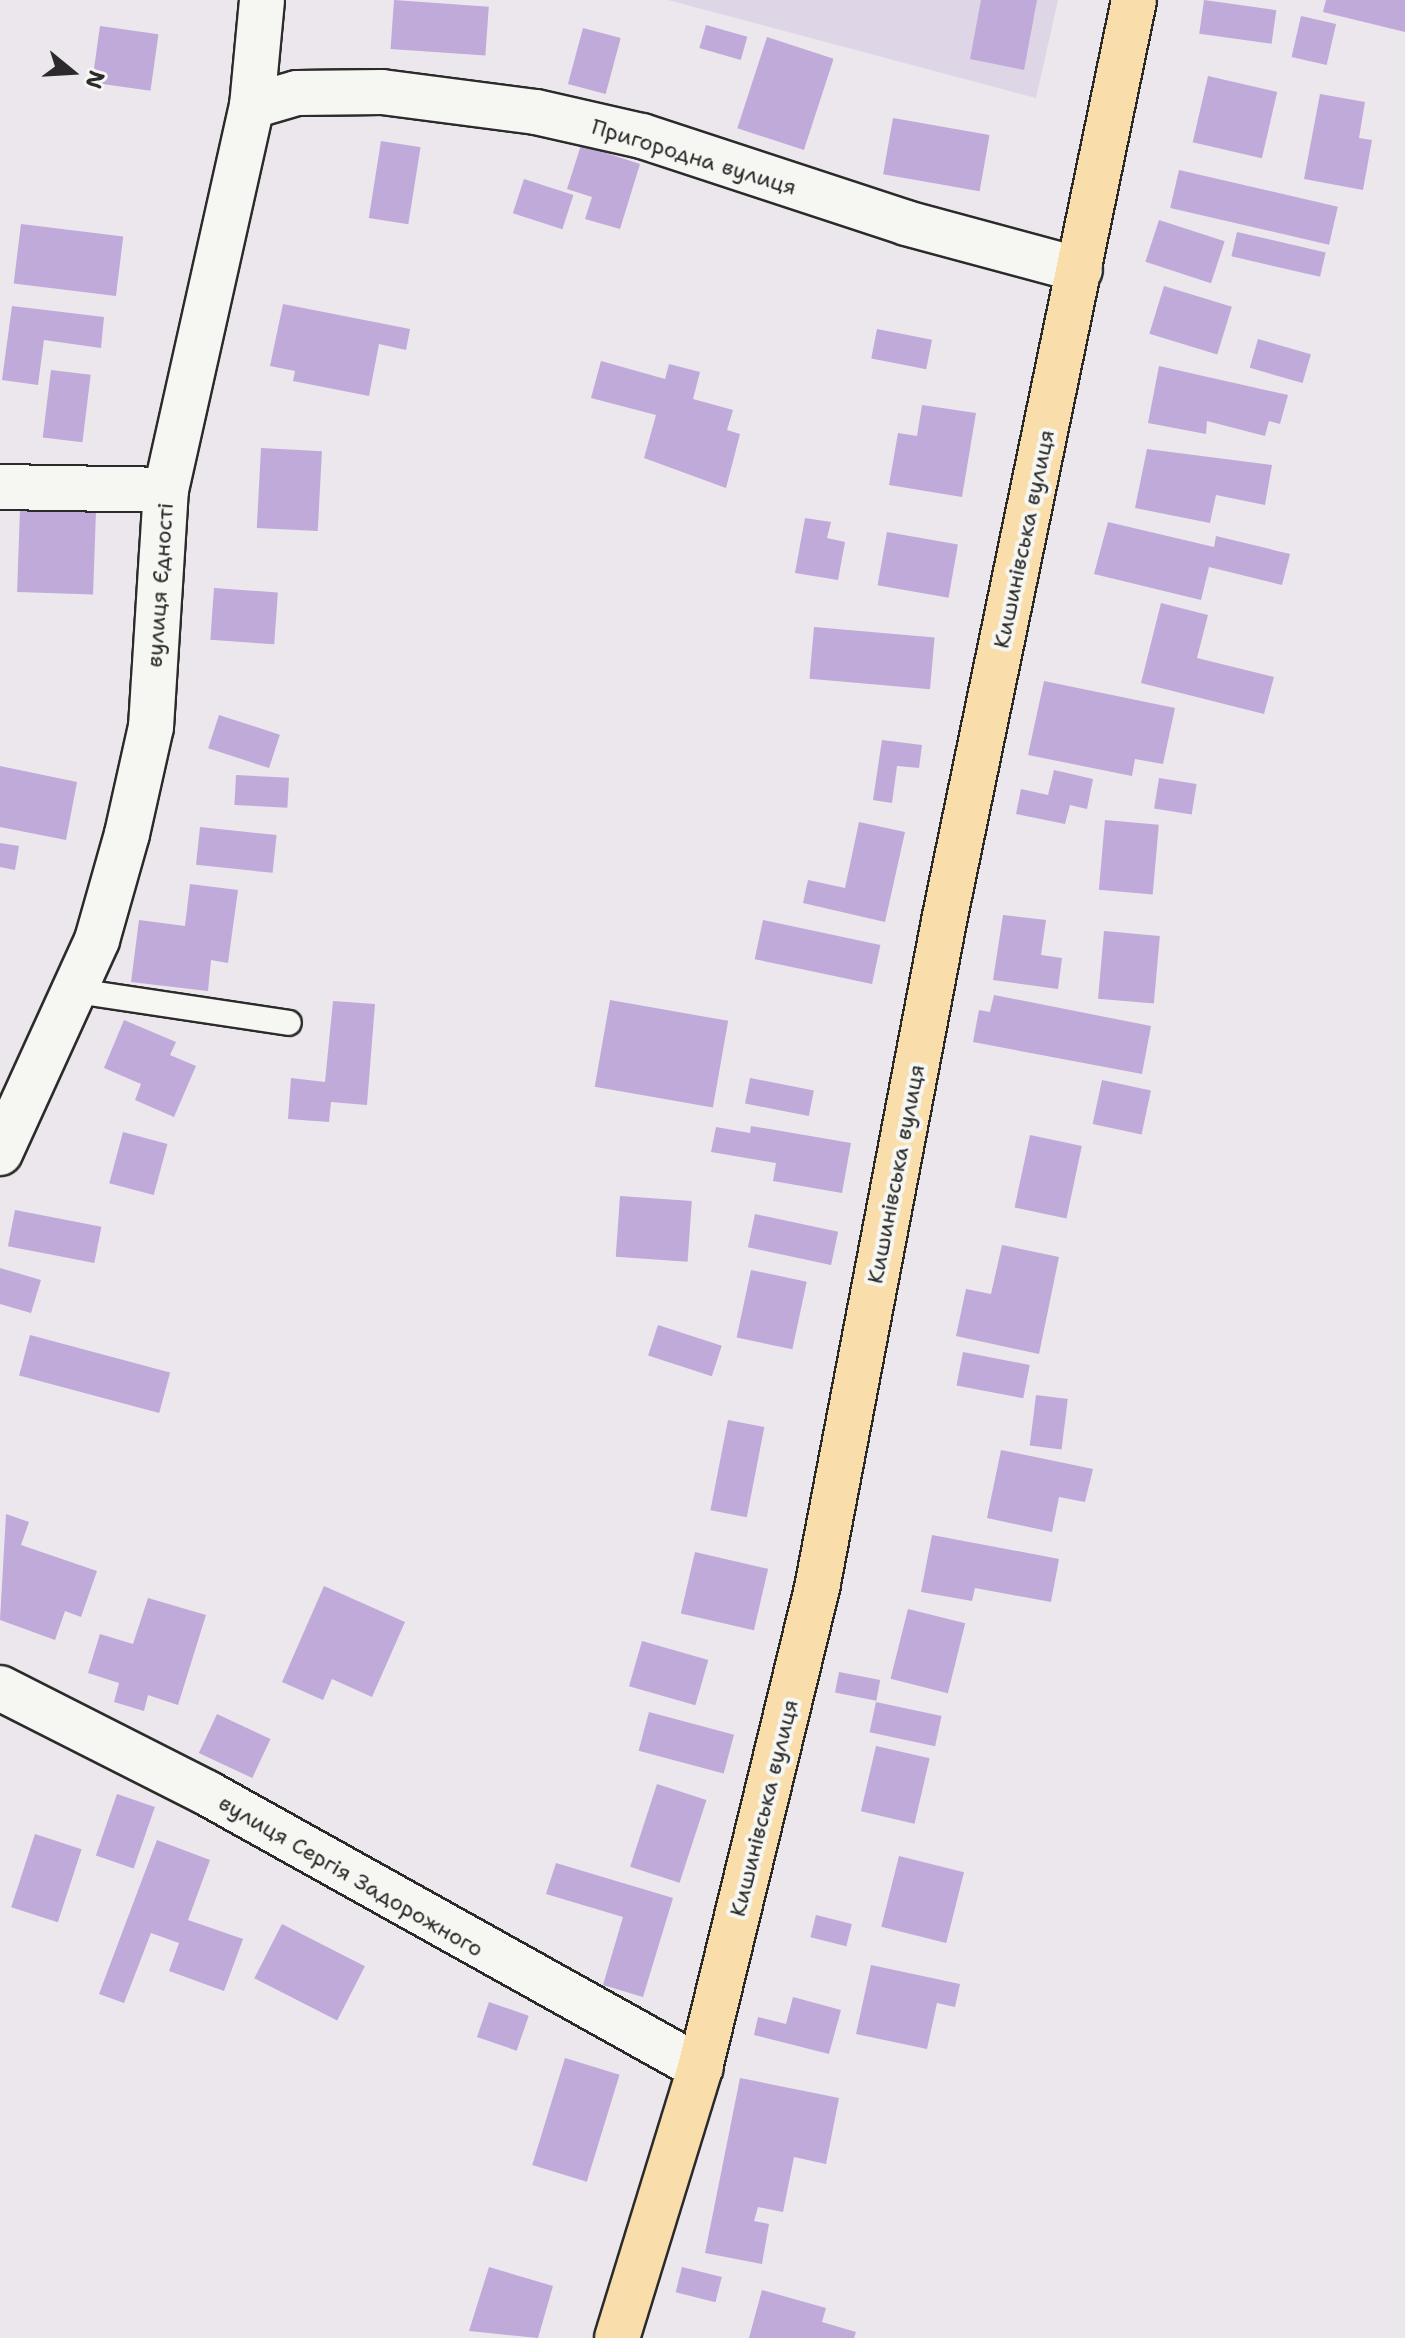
<!DOCTYPE html>
<meta charset="utf-8">
<style>
body{margin:0}
#map{position:relative;width:1405px;height:2338px;overflow:hidden;background:#ebe7ed;font-family:"Shantell Sans",sans-serif}
div>[style]{position:absolute}
.built>*{inset:0;background:#ded5e7}
.building>*{inset:0;background:#c0aad9;transform-origin:0 0}
.roads{filter:drop-shadow(2px 0 #2b2b2b) drop-shadow(-2px 0 #2b2b2b) drop-shadow(0 2px #2b2b2b) drop-shadow(0 -2px #2b2b2b)}
.lane>*{height:24px;margin:-12px;padding:0 12px;transform-origin:12px;border-radius:12px;background:#f6f6f2}
.street>*{height:44px;margin:-22px;padding:0 22px;transform-origin:22px;border-radius:22px;background:#f6f6f2}
.primary>*{height:44px;margin:-22px;padding:0 22px;transform-origin:22px;border-radius:22px;background:#f9deab}
span{translate:-50% -50%;white-space:nowrap;text-align:center;line-height:1.15;-webkit-text-stroke:8px #f6f6f2;paint-order:stroke}
.street-label{font-size:22px;color:#2b2b2b}
.north{position:absolute;left:32px;top:32px;width:80px;height:80px;-webkit-text-stroke:6px #f6f6f2;paint-order:stroke;rotate:108deg;font-size:22px;font-weight:700;line-height:32px;text-align:center;color:#2b2b2b}
.north::after{content:'';display:block;margin:auto;width:28px;height:36px;background:#2b2b2b;clip-path:polygon(50% 0,100% 100%,50% 72%,0 100%)}
</style>
<div id="map">
<div class="built">
<div style="clip-path:polygon(668px 0,1058px 0,1036px 98px)"></div>
</div>
<div class="building">
<div style="left:394px;top:0;width:95px;height:49px;rotate:4deg"></div>
<div style="clip-path:polygon(981px 0,1037px 0,1024px 70px,970px 59px)"></div>
<div style="left:1204px;top:0;width:73px;height:34px;rotate:8deg"></div>
<div style="clip-path:polygon(1326px 0,1405px 0,1405px 32px,1323px 12px)"></div>
<div style="left:1301px;top:16px;width:36px;height:42px;rotate:13deg"></div>
<div style="left:706px;top:25px;width:43px;height:24px;rotate:16deg"></div>
<div style="left:100px;top:26px;width:59px;height:57px;rotate:8deg"></div>
<div style="left:583px;top:28px;width:39px;height:58px;rotate:15deg"></div>
<div style="left:767px;top:37px;width:70px;height:96px;rotate:18deg"></div>
<div style="left:1208px;top:76px;width:71px;height:68px;rotate:13deg"></div>
<div style="clip-path:polygon(1320px 94px,1365px 102px,1359px 138px,1372px 140px,1363px 190px,1304px 179px)"></div>
<div style="left:893px;top:118px;width:98px;height:57px;rotate:10deg"></div>
<div style="left:381px;top:141px;width:40px;height:78px;rotate:9deg"></div>
<div style="clip-path:polygon(581px 145px,640px 164px,620px 229px,585px 219px,592px 197px,567px 189px)"></div>
<div style="left:1179px;top:170px;width:163px;height:39px;rotate:13deg"></div>
<div style="left:524px;top:179px;width:52px;height:36px;rotate:18deg"></div>
<div style="left:1159px;top:220px;width:69px;height:44px;rotate:18deg"></div>
<div style="left:21px;top:224px;width:103px;height:60px;rotate:7deg"></div>
<div style="left:1237px;top:232px;width:91px;height:25px;rotate:13deg"></div>
<div style="left:1164px;top:286px;width:71px;height:50px;rotate:17deg"></div>
<div style="clip-path:polygon(283px 304px,410px 329px,406px 350px,379px 344px,369px 396px,293px 381px,295px 371px,270px 366px)"></div>
<div style="clip-path:polygon(12px 306px,104px 317px,101px 348px,44px 340px,38px 385px,2px 380px)"></div>
<div style="left:877px;top:329px;width:56px;height:30px;rotate:11deg"></div>
<div style="left:1258px;top:339px;width:55px;height:30px;rotate:16deg"></div>
<div style="clip-path:polygon(601px 361px,665px 379px,669px 364px,700px 372px,693px 399px,733px 410px,727px 430px,740px 434px,726px 488px,644px 458px,656px 415px,591px 398px)"></div>
<div style="clip-path:polygon(1159px 366px,1288px 395px,1280px 424px,1269px 421px,1265px 436px,1207px 421px,1206px 434px,1148px 423px)"></div>
<div style="left:51px;top:370px;width:40px;height:68px;rotate:7deg"></div>
<div style="clip-path:polygon(922px 405px,976px 413px,962px 497px,889px 485px,898px 433px,917px 436px)"></div>
<div style="left:261px;top:448px;width:61px;height:80px;rotate:3deg"></div>
<div style="clip-path:polygon(1147px 449px,1272px 465px,1265px 505px,1216px 495px,1210px 523px,1135px 508px)"></div>
<div style="left:20px;top:509px;width:76px;height:83px;rotate:2deg"></div>
<div style="clip-path:polygon(805px 518px,831px 522px,827px 538px,845px 542px,838px 580px,795px 573px)"></div>
<div style="clip-path:polygon(1108px 522px,1214px 547px,1216px 536px,1290px 554px,1282px 585px,1209px 567px,1201px 600px,1094px 574px)"></div>
<div style="left:887px;top:532px;width:72px;height:54px;rotate:10deg"></div>
<div style="left:214px;top:588px;width:64px;height:52px;rotate:4deg"></div>
<div style="clip-path:polygon(1161px 603px,1208px 615px,1197px 658px,1274px 677px,1264px 714px,1141px 683px)"></div>
<div style="left:814px;top:627px;width:121px;height:52px;rotate:5deg"></div>
<div style="clip-path:polygon(1044px 681px,1175px 708px,1163px 764px,1135px 759px,1132px 776px,1028px 755px)"></div>
<div style="left:219px;top:715px;width:64px;height:35px;rotate:18deg"></div>
<div style="clip-path:polygon(882px 740px,922px 745px,919px 768px,897px 766px,892px 803px,873px 800px)"></div>
<div style="clip-path:polygon(0 766px,77px 782px,66px 840px,0 827px)"></div>
<div style="clip-path:polygon(1054px 770px,1093px 779px,1087px 809px,1070px 805px,1065px 824px,1016px 814px,1021px 789px,1048px 795px)"></div>
<div style="left:236px;top:775px;width:53px;height:30px;rotate:3deg"></div>
<div style="left:1159px;top:778px;width:38px;height:31px;rotate:9deg"></div>
<div style="left:1105px;top:820px;width:54px;height:70px;rotate:5deg"></div>
<div style="clip-path:polygon(859px 822px,905px 832px,885px 922px,803px 903px,808px 880px,845px 888px)"></div>
<div style="left:200px;top:827px;width:77px;height:38px;rotate:6deg"></div>
<div style="clip-path:polygon(0 843px,19px 846px,15px 870px,0 867px)"></div>
<div style="clip-path:polygon(190px 884px,238px 890px,228px 963px,211px 960px,208px 991px,131px 982px,139px 920px,185px 926px)"></div>
<div style="clip-path:polygon(1003px 915px,1046px 920px,1041px 955px,1062px 958px,1058px 989px,993px 980px)"></div>
<div style="left:763px;top:920px;width:120px;height:40px;rotate:12deg"></div>
<div style="left:1104px;top:931px;width:56px;height:68px;rotate:5deg"></div>
<div style="clip-path:polygon(994px 995px,1151px 1026px,1142px 1074px,973px 1042px,979px 1010px,990px 1012px)"></div>
<div style="left:610px;top:1000px;width:120px;height:88px;rotate:10deg"></div>
<div style="clip-path:polygon(333px 1001px,375px 1004px,367px 1105px,331px 1102px,329px 1122px,288px 1119px,291px 1078px,325px 1082px)"></div>
<div style="clip-path:polygon(124px 1020px,176px 1042px,170px 1055px,196px 1066px,174px 1117px,135px 1100px,141px 1084px,104px 1068px)"></div>
<div style="left:750px;top:1078px;width:65px;height:26px;rotate:11deg"></div>
<div style="left:1102px;top:1080px;width:50px;height:45px;rotate:12deg"></div>
<div style="clip-path:polygon(751px 1126px,851px 1143px,842px 1193px,773px 1181px,776px 1163px,711px 1152px,716px 1127px,750px 1133px)"></div>
<div style="left:123px;top:1132px;width:46px;height:53px;rotate:15deg"></div>
<div style="left:1030px;top:1135px;width:53px;height:74px;rotate:12deg"></div>
<div style="left:620px;top:1196px;width:72px;height:61px;rotate:4deg"></div>
<div style="left:15px;top:1210px;width:88px;height:37px;rotate:11deg"></div>
<div style="left:755px;top:1214px;width:85px;height:34px;rotate:12deg"></div>
<div style="clip-path:polygon(1002px 1245px,1059px 1257px,1039px 1354px,956px 1336px,966px 1289px,991px 1294px)"></div>
<div style="clip-path:polygon(0 1268px,41px 1280px,31px 1313px,0 1304px)"></div>
<div style="left:751px;top:1270px;width:57px;height:69px;rotate:12deg"></div>
<div style="left:658px;top:1325px;width:67px;height:32px;rotate:18deg"></div>
<div style="left:30px;top:1335px;width:145px;height:42px;rotate:15deg"></div>
<div style="left:963px;top:1352px;width:68px;height:34px;rotate:11deg"></div>
<div style="left:1036px;top:1395px;width:32px;height:51px;rotate:7deg"></div>
<div style="left:728px;top:1420px;width:37px;height:92px;rotate:11deg"></div>
<div style="clip-path:polygon(1001px 1450px,1093px 1469px,1085px 1502px,1059px 1497px,1052px 1532px,987px 1518px)"></div>
<div style="clip-path:polygon(6px 1514px,29px 1522px,21px 1545px,97px 1571px,81px 1617px,65px 1611px,55px 1640px,0 1620px)"></div>
<div style="clip-path:polygon(932px 1535px,1059px 1559px,1051px 1602px,975px 1588px,972px 1601px,921px 1592px)"></div>
<div style="left:695px;top:1552px;width:75px;height:63px;rotate:13deg"></div>
<div style="clip-path:polygon(324px 1586px,405px 1622px,372px 1697px,332px 1679px,323px 1700px,282px 1682px)"></div>
<div style="clip-path:polygon(148px 1598px,206px 1615px,178px 1705px,148px 1695px,144px 1711px,114px 1702px,119px 1683px,88px 1673px,100px 1634px,133px 1644px)"></div>
<div style="left:908px;top:1609px;width:59px;height:72px;rotate:14deg"></div>
<div style="left:642px;top:1641px;width:69px;height:47px;rotate:16deg"></div>
<div style="left:839px;top:1672px;width:42px;height:21px;rotate:11deg"></div>
<div style="left:876px;top:1702px;width:67px;height:31px;rotate:12deg"></div>
<div style="left:649px;top:1712px;width:88px;height:40px;rotate:15deg"></div>
<div style="left:217px;top:1714px;width:59px;height:43px;rotate:25deg"></div>
<div style="left:876px;top:1746px;width:55px;height:67px;rotate:13deg"></div>
<div style="left:657px;top:1784px;width:52px;height:87px;rotate:18deg"></div>
<div style="left:117px;top:1794px;width:40px;height:65px;rotate:19deg"></div>
<div style="left:35px;top:1834px;width:49px;height:77px;rotate:18deg"></div>
<div style="clip-path:polygon(157px 1840px,210px 1860px,188px 1920px,243px 1939px,224px 1991px,169px 1971px,179px 1943px,151px 1933px,124px 2003px,99px 1994px)"></div>
<div style="left:899px;top:1856px;width:67px;height:73px;rotate:14deg"></div>
<div style="clip-path:polygon(556px 1863px,673px 1898px,643px 1997px,603px 1985px,623px 1917px,546px 1894px)"></div>
<div style="left:816px;top:1915px;width:37px;height:23px;rotate:14deg"></div>
<div style="left:282px;top:1924px;width:93px;height:61px;rotate:27deg"></div>
<div style="clip-path:polygon(871px 1965px,960px 1984px,955px 2007px,937px 2003px,927px 2049px,856px 2034px)"></div>
<div style="clip-path:polygon(793px 1997px,841px 2010px,829px 2054px,754px 2035px,758px 2017px,786px 2024px)"></div>
<div style="left:489px;top:2002px;width:42px;height:37px;rotate:19deg"></div>
<div style="left:565px;top:2058px;width:57px;height:112px;rotate:17deg"></div>
<div style="clip-path:polygon(740px 2078px,839px 2098px,826px 2164px,794px 2157px,783px 2212px,758px 2207px,754px 2221px,769px 2224px,762px 2264px,705px 2253px)"></div>
<div style="clip-path:polygon(489px 2267px,553px 2286px,538px 2338px,469px 2331px)"></div>
<div style="left:682px;top:2267px;width:41px;height:26px;rotate:14deg"></div>
<div style="clip-path:polygon(762px 2290px,826px 2308px,822px 2322px,856px 2332px,854px 2338px,749px 2338px)"></div>
</div>
<div class="roads">
<div class="lane">
<div style="left:76px;top:991px;width:215px;rotate:8.5deg"></div>
</div>
<div class="street">
<div style="left:252px;top:106px;width:47px;rotate:-16.1deg"></div>
<div style="left:297px;top:93px;width:85px;rotate:-0.7deg"></div>
<div style="left:382px;top:92px;width:155px;rotate:7.4deg"></div>
<div style="left:536px;top:112px;width:109px;rotate:12.8deg"></div>
<div style="left:642px;top:136px;width:278px;rotate:18.2deg"></div>
<div style="left:906px;top:223px;width:180px;rotate:15.1deg"></div>
<div style="left:0;top:487px;width:166px;rotate:1deg"></div>
<div style="left:0;top:1153px;width:234px;rotate:-65.5deg"></div>
<div style="left:97px;top:940px;width:110px;rotate:-74.2deg"></div>
<div style="left:127px;top:834px;width:110px;rotate:-77.4deg"></div>
<div style="left:151px;top:727px;width:237px;rotate:-86.4deg"></div>
<div style="left:166px;top:490px;width:394px;rotate:-77.4deg"></div>
<div style="left:252px;top:106px;width:106px;rotate:-84.6deg"></div>
<div style="left:0;top:1688px;width:232px;rotate:26.9deg"></div>
<div style="left:207px;top:1793px;width:565px;rotate:29.15deg"></div>
</div>
<div class="primary">
<div style="left:617px;top:2338px;width:282px;rotate:-72.9deg"></div>
<div style="left:700px;top:2068px;width:499px;rotate:-76.3deg"></div>
<div style="left:818px;top:1583px;width:674px;rotate:-79.22deg"></div>
<div style="left:944px;top:921px;width:940px;rotate:-78.34deg"></div>
</div>
</div>
<div class="street-label">
<span style="left:694px;top:157px;rotate:17deg">Пригородна вулиця</span>
<span style="left:1024px;top:539px;rotate:-78deg">Кишинівська вулиця</span>
<span style="left:160px;top:585px;rotate:-86deg">вулиця Єдності</span>
<span style="left:896px;top:1174px;rotate:-79deg">Кишинівська вулиця</span>
<span style="left:764px;top:1808px;rotate:-76deg">Кишинівська вулиця</span>
<span style="left:351px;top:1876px;rotate:30deg">вулиця Сергія Задорожного</span>
</div>
<div class="north">N</div>
</div>
